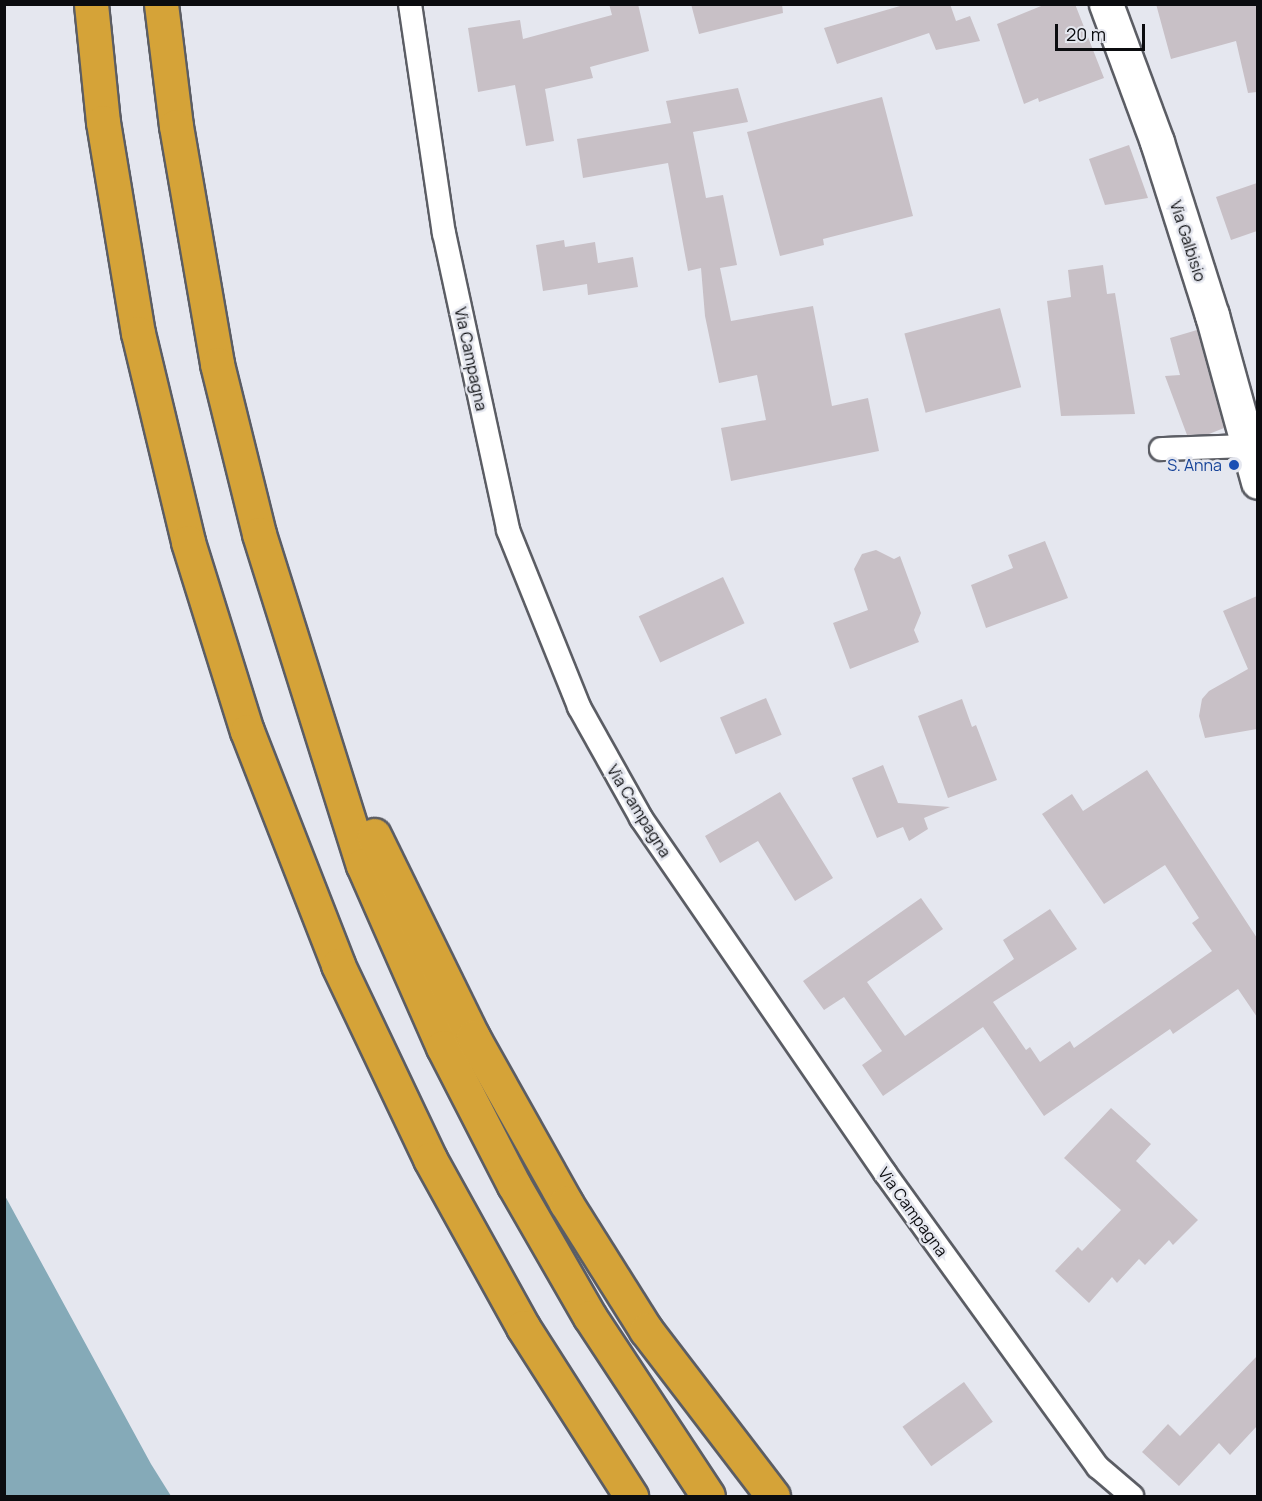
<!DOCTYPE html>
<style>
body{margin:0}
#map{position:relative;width:1262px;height:1501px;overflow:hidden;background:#e5e7ef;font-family:Manrope,sans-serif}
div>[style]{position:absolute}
.water>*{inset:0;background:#85aab8}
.building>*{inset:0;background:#c8c0c6;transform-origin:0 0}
.roads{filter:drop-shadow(2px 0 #5b5d64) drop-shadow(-2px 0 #5b5d64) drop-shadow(0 2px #5b5d64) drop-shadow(0 -2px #5b5d64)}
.street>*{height:22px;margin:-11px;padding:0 11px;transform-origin:11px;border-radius:11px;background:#fff}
.secondary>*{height:33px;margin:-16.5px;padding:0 16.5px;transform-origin:16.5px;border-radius:16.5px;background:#fff}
.highway>*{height:33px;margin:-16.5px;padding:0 16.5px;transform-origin:16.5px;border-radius:16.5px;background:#d5a338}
.dots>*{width:16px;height:16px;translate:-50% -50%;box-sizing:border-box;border:3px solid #e5e7ef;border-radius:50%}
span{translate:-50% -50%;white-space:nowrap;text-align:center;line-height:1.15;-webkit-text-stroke:5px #e5e7ef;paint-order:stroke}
.street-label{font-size:16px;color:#0b0c0f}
.transit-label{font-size:16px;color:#164399}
.right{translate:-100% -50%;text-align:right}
.frame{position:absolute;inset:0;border:6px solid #0b0c0f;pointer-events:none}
.scale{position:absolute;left:1055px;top:24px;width:90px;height:27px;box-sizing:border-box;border:3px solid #0b0c0f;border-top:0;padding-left:8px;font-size:18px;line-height:21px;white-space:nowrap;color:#0b0c0f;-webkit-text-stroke:4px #e5e7ef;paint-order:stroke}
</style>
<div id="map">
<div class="water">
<div style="clip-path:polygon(4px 1194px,151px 1464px,171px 1496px,5px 1496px)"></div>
</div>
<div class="building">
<div style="clip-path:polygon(609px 4px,638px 4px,649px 51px,590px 67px,593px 78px,545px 89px,554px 141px,526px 146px,515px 85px,478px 92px,468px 28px,520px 20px,523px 39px,612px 15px)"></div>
<div style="clip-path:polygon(691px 4px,782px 4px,783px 13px,699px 34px)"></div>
<div style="clip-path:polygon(907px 4px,950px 4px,956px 21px,970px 16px,980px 41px,936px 50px,929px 33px,837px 64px,824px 28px)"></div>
<div style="clip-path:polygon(1046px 4px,1075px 4px,1104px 78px,1039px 102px,1038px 98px,1024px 104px,997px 24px)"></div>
<div style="clip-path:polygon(1156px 4px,1257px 4px,1257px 92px,1248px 93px,1236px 41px,1171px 59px)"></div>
<div style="clip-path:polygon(738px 88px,748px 122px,693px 132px,706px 198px,723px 195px,737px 265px,720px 268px,731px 321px,813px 306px,832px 406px,868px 398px,879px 451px,731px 481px,721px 428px,766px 420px,757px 375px,719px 383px,705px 316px,701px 268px,688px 271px,668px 163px,583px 178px,577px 139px,671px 123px,666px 101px)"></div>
<div style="clip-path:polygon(882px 97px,913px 216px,823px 239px,824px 245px,780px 256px,747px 132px)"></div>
<div style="clip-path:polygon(1129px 145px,1148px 198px,1105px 205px,1089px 159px)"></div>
<div style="clip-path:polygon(1257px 183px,1257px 231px,1231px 240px,1216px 197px)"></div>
<div style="clip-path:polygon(564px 240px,565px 247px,595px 242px,598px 263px,633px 257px,638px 287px,588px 295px,587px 284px,543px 291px,536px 245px)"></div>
<div style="clip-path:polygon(1103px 265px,1107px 294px,1115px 293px,1135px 414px,1061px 416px,1047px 301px,1071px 297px,1068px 270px)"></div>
<div style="left:1000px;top:308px;width:82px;height:99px;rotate:75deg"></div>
<div style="clip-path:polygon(1197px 330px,1224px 428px,1209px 434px,1187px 435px,1165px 376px,1180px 375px,1170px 338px)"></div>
<div style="clip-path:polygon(1045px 541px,1068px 598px,986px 628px,971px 585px,1013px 568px,1008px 555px)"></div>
<div style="clip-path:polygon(876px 550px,894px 559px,900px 556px,921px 613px,914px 630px,919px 642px,850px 669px,833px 623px,868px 610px,854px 569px,862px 554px)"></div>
<div style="left:723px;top:577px;width:51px;height:93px;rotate:65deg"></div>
<div style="clip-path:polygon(1257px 596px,1257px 729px,1205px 738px,1199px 716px,1202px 699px,1209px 691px,1248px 669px,1223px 611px)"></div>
<div style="left:766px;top:698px;width:40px;height:50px;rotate:67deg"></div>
<div style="clip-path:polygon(962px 699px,972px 727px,976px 725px,997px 780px,948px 798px,918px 716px)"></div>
<div style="clip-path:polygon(883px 765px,898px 803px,950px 807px,924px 818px,928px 829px,909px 841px,903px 827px,877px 838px,852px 778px)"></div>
<div style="clip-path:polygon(1147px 770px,1257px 938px,1257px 1017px,1238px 989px,1173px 1034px,1170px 1029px,1044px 1116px,983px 1027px,883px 1096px,862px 1065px,882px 1051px,844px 997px,824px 1010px,803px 981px,921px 898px,943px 929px,867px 982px,905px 1036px,1014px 959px,1003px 940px,1050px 909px,1077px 949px,993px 1002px,1026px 1050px,1030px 1047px,1040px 1062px,1070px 1041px,1074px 1048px,1212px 951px,1192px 923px,1199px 918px,1165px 865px,1104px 904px,1042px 814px,1072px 794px,1083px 811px)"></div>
<div style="clip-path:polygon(780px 792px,833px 878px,795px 901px,758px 841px,720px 863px,705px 836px)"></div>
<div style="clip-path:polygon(1111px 1108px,1151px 1144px,1136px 1161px,1198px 1220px,1173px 1245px,1169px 1240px,1145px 1265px,1139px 1259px,1117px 1283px,1112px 1277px,1089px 1303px,1055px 1271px,1078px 1247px,1082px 1251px,1121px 1210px,1064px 1158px)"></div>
<div style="clip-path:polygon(1257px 1356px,1257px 1426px,1230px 1455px,1219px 1443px,1179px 1486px,1142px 1452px,1168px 1424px,1180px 1436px)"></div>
<div style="left:964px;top:1382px;width:49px;height:76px;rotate:54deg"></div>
</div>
<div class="roads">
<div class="street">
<div style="left:410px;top:4px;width:232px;rotate:81.6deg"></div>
<div style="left:444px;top:233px;width:304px;rotate:77.8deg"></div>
<div style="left:508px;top:530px;width:191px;rotate:68.1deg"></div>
<div style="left:579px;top:707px;width:127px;rotate:60.8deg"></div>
<div style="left:641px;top:818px;width:431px;rotate:55.5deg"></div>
<div style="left:885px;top:1173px;width:363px;rotate:54.1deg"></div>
<div style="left:1098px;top:1467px;width:45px;rotate:40.5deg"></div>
<div style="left:1161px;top:449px;width:88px;rotate:-2deg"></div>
</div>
<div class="secondary">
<div style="left:1106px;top:4px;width:147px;rotate:69.7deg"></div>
<div style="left:1157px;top:142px;width:182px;rotate:72.4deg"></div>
<div style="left:1212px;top:315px;width:173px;rotate:74.6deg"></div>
</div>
<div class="highway">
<div style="left:91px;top:4px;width:119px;rotate:84.2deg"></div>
<div style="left:103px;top:122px;width:214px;rotate:80.6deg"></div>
<div style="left:138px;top:333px;width:215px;rotate:76.5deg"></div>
<div style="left:188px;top:542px;width:198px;rotate:72.7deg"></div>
<div style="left:247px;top:731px;width:251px;rotate:68.7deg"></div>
<div style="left:338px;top:965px;width:215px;rotate:64.6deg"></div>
<div style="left:430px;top:1159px;width:192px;rotate:61deg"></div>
<div style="left:523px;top:1327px;width:201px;rotate:57.4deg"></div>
<div style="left:161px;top:4px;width:123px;rotate:83deg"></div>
<div style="left:176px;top:126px;width:242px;rotate:80.2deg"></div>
<div style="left:217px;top:364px;width:175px;rotate:76.1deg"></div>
<div style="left:259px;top:534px;width:347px;rotate:72.6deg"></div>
<div style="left:363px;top:865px;width:199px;rotate:66.3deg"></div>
<div style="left:443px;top:1047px;width:155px;rotate:62.8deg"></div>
<div style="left:514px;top:1185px;width:152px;rotate:60.1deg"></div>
<div style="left:590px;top:1317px;width:214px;rotate:56.6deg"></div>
<div style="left:374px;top:835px;width:225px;rotate:63.9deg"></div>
<div style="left:473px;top:1037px;width:190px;rotate:60.7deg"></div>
<div style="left:566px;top:1203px;width:150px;rotate:57.8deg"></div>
<div style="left:646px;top:1330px;width:209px;rotate:52.6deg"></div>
</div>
</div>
<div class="dots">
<div style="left:1234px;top:465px;background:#1a4fb4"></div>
</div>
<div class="street-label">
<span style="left:1188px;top:241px;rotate:72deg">Via Galbisio</span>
<span style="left:471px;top:359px;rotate:78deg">Via Campagna</span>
<span style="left:639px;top:811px;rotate:58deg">Via Campagna</span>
<span style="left:913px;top:1212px;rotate:54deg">Via Campagna</span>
</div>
<div class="transit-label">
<span class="right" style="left:1222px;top:465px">S. Anna</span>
</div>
<div class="frame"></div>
<div class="scale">20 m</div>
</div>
